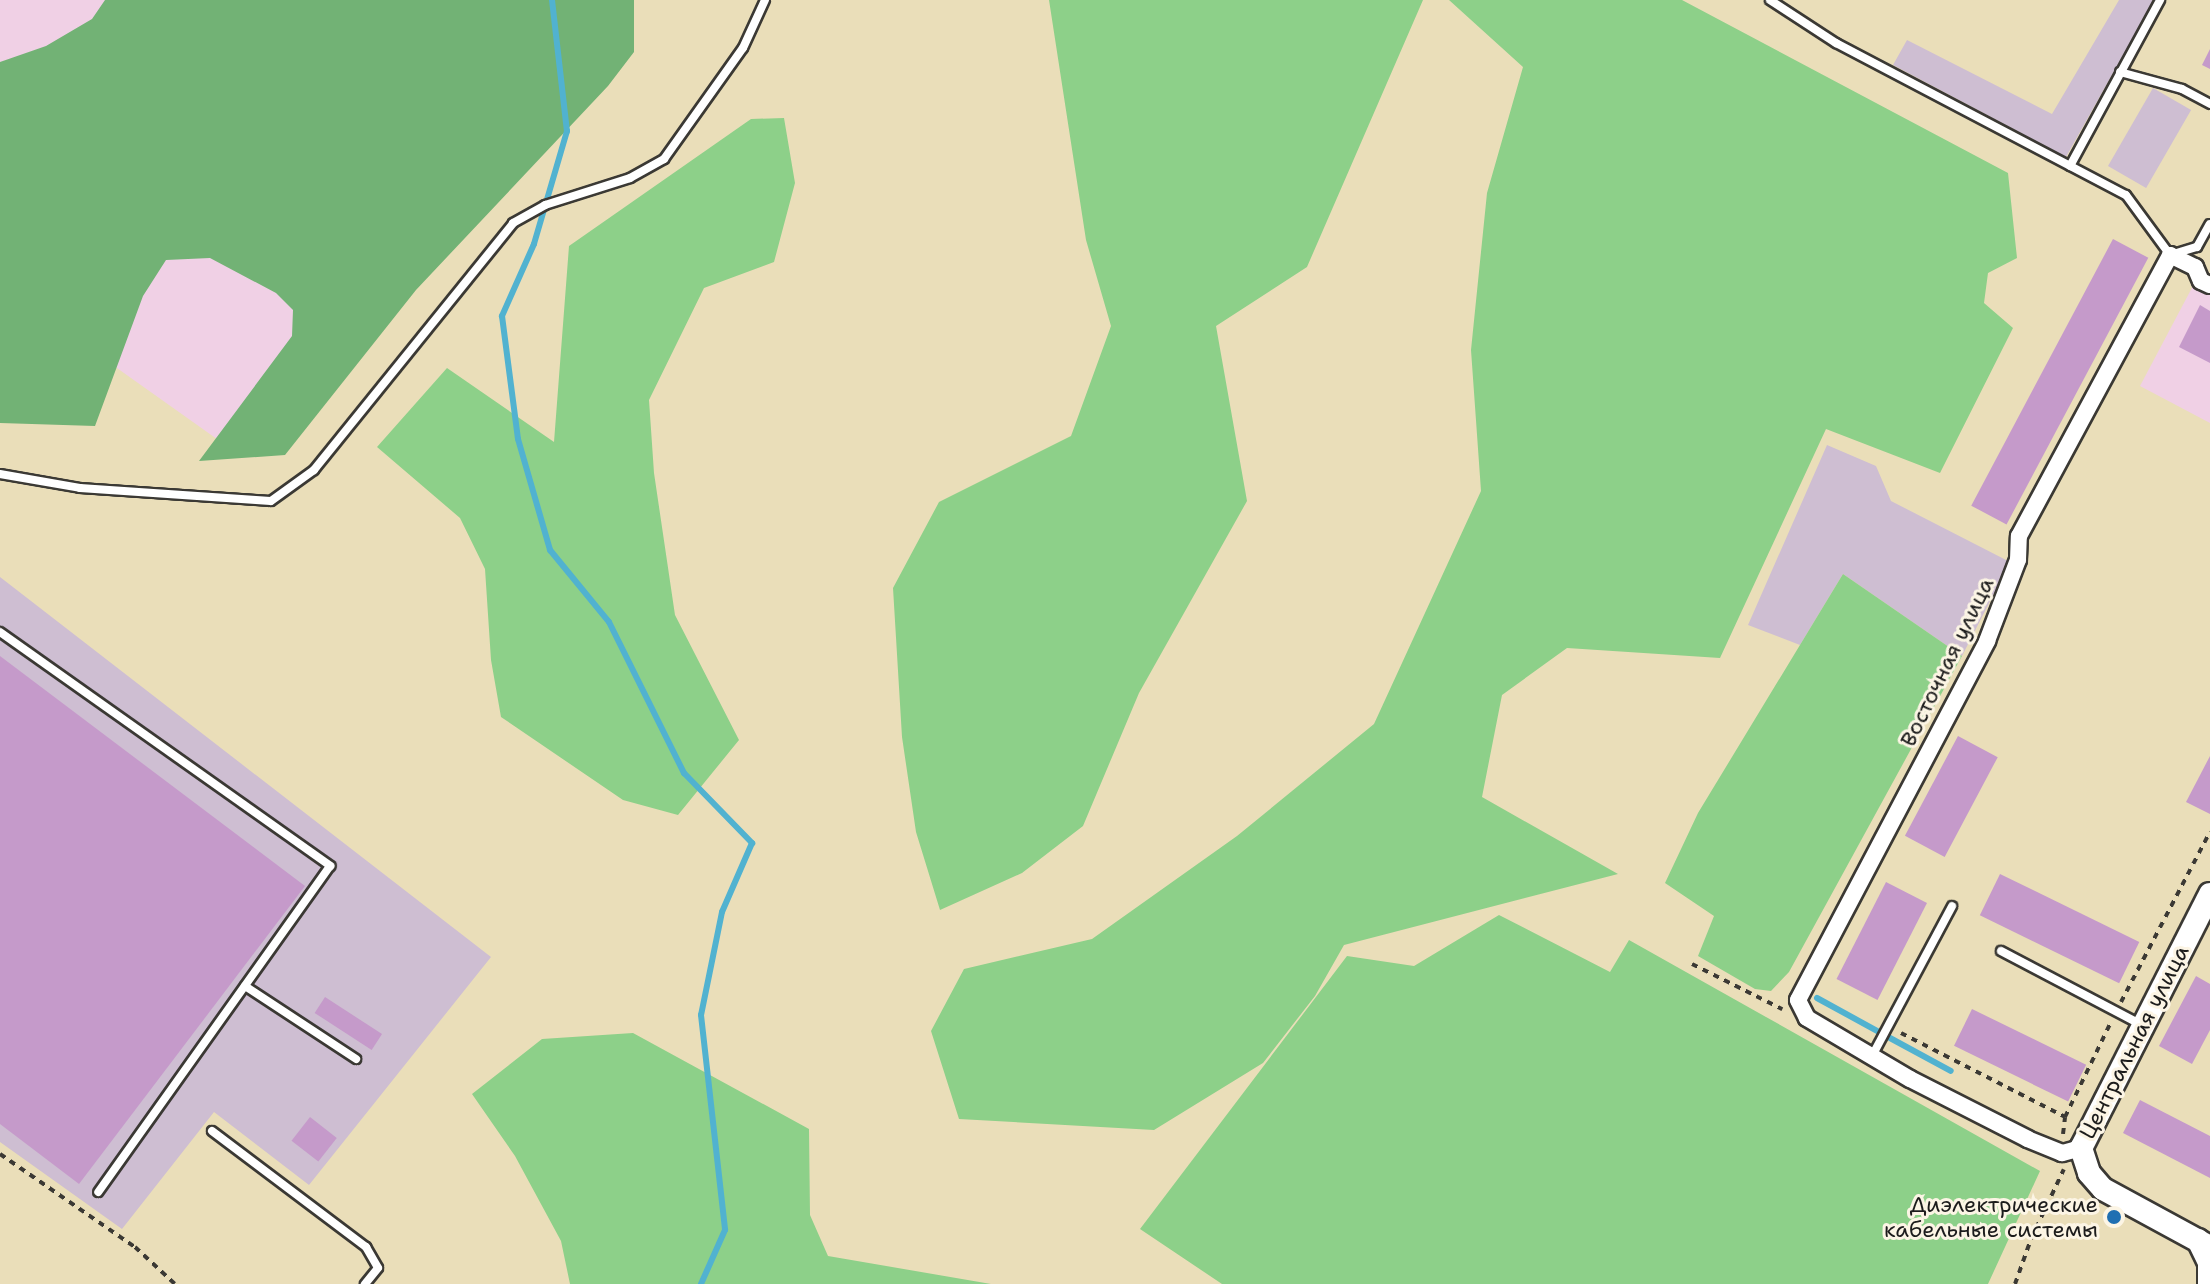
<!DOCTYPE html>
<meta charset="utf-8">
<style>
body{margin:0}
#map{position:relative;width:2210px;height:1284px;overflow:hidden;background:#eadeb9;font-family:"Shantell Sans",sans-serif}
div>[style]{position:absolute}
.built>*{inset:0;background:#f0d0e5}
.industrial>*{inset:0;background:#cebed2;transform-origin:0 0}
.green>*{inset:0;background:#8dd089}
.forest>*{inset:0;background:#72b275}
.stream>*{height:6px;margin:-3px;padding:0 3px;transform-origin:3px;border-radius:3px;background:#51b2d0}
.building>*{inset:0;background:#c59aca;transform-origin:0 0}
.path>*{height:4px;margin-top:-2px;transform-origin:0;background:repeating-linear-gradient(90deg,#3b3934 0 6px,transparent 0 12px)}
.roads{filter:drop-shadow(2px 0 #3b3934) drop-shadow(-2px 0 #3b3934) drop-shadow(0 2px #3b3934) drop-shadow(0 -2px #3b3934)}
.lane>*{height:8px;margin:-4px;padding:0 4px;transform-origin:4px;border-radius:4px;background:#fff}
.street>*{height:16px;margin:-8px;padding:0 8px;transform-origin:8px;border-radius:8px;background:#fff}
.secondary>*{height:22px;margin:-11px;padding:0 11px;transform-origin:11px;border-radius:11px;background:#fff}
.dots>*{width:22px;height:22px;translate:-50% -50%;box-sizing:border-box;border:4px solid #fcf5e5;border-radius:50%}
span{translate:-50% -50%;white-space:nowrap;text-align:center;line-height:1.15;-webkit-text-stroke:6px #fcf5e5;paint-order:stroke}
.street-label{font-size:22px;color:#1c1c1c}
.poi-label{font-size:22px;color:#1c1c1c}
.right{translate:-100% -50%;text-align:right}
</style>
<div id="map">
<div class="built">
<div style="clip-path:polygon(0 0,513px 0,231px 449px,0 285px)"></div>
<div style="clip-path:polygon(2195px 282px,2210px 289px,2210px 423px,2140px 386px)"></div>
</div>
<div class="industrial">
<div style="clip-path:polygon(2119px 0,2154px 0,2066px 157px,1893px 65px,1907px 40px,2052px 114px)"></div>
<div style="left:2153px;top:88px;width:44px;height:90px;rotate:30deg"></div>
<div style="clip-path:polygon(1827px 445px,1876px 466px,1891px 501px,2010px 562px,1962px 656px,1843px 574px,1800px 645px,1748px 625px)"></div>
<div style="clip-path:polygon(0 577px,491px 957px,309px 1185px,214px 1112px,122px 1229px,0 1142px)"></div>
</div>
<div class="green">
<div style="clip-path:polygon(1049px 0,1423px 0,1307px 267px,1216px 326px,1247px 501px,1139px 693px,1083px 826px,1022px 873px,940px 910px,916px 832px,902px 737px,893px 588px,939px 502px,1071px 436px,1111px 326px,1086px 240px)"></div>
<div style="clip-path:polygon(1449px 0,1682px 0,2008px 173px,2017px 258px,1988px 273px,1984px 303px,2013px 328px,1940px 473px,1826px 429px,1720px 658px,1567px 648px,1502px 695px,1482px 797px,1618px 874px,1344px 945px,1315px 996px,1263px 1063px,1154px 1130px,959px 1119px,931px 1031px,964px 969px,1092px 939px,1237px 836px,1374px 724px,1481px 491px,1471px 350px,1487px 193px,1523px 67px)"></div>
<div style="clip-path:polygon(784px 118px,795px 183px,774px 262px,704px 288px,649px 400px,654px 473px,675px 615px,739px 740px,678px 815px,623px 800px,501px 717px,491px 660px,485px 569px,460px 518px,377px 447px,447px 368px,554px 442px,569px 246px,751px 119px)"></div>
<div style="clip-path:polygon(1843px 574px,1962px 656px,1789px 972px,1771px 991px,1755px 989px,1698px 956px,1714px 916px,1665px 883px,1698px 813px)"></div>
<div style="clip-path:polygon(1499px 915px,1610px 972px,1629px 940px,2040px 1171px,1988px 1284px,1222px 1284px,1140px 1229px,1347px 956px,1414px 966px)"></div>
<div style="clip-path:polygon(633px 1033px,809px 1129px,810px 1215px,828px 1256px,991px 1284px,570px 1284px,561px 1241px,515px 1156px,472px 1094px,542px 1039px)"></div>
</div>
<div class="forest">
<div style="clip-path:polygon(105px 0,634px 0,634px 52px,608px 86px,416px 290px,285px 455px,199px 461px,292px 336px,293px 310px,276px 293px,210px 258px,166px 260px,143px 296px,95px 426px,0 423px,0 62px,46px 46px,92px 19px)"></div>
</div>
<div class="stream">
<div style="left:552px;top:0;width:132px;rotate:83.5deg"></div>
<div style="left:567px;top:131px;width:118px;rotate:106.3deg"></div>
<div style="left:534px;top:244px;width:79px;rotate:114deg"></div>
<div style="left:502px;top:316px;width:124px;rotate:82.6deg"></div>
<div style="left:518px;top:439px;width:116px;rotate:73.9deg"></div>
<div style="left:550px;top:550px;width:93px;rotate:50.7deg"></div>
<div style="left:609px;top:622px;width:169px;rotate:63.6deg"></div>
<div style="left:684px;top:773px;width:98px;rotate:45.8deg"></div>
<div style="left:752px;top:843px;width:75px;rotate:113.5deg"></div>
<div style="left:722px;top:912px;width:105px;rotate:101.5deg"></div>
<div style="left:701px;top:1015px;width:216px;rotate:83.6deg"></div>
<div style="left:725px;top:1230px;width:59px;rotate:114deg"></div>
<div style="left:1817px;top:998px;width:71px;rotate:28.7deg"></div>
<div style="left:1890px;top:1038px;width:69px;rotate:28.4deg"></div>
</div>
<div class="building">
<div style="clip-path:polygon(2210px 49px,2210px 69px,2202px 65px)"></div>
<div style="left:2113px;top:239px;width:40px;height:302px;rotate:28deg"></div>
<div style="clip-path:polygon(2200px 305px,2210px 311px,2210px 363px,2179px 347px)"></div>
<div style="clip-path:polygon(0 656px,305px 886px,79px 1184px,0 1124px)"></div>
<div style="left:1958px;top:736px;width:45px;height:113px;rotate:28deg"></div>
<div style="clip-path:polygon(2210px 756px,2210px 814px,2186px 802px)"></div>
<div style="left:2000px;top:874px;width:155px;height:46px;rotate:26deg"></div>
<div style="left:1886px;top:882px;width:46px;height:109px;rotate:27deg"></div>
<div style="clip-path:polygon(2196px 976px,2210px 984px,2210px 1030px,2192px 1064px,2159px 1046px)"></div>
<div style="left:325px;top:997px;width:68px;height:19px;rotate:33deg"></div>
<div style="left:1972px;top:1009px;width:127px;height:41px;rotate:26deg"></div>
<div style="clip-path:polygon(2140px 1100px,2210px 1136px,2210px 1178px,2123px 1133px)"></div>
<div style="left:310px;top:1117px;width:34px;height:30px;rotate:38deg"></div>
</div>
<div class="path">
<div style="left:1692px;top:964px;width:101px;rotate:26.6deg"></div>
<div style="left:2121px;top:1002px;width:192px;rotate:-62.4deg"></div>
<div style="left:1901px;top:1033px;width:184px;rotate:27.1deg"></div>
<div style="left:2065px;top:1117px;width:103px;rotate:-64.2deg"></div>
<div style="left:2063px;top:1134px;width:17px;rotate:-83deg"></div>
<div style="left:0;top:1154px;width:164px;rotate:34.6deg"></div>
<div style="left:135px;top:1247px;width:54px;rotate:42.8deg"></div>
<div style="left:2015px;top:1284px;width:48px;rotate:-70.4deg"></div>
<div style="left:2031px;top:1239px;width:77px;rotate:-64.8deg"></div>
</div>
<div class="roads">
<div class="lane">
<div style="left:1770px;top:0;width:79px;rotate:33.1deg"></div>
<div style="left:1836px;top:43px;width:327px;rotate:27.7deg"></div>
<div style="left:2126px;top:195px;width:74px;rotate:53.7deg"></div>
<div style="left:2170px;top:255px;width:28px;rotate:-17deg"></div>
<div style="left:2197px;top:247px;width:26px;rotate:-61deg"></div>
<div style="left:2120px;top:72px;width:64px;rotate:15.3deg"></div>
<div style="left:2182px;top:89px;width:32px;rotate:28deg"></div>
<div style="left:2070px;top:166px;width:189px;rotate:-61.5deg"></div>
<div style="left:0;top:474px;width:81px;rotate:9.9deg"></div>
<div style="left:80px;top:488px;width:191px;rotate:3.9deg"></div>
<div style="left:271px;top:501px;width:53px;rotate:-35.8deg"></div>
<div style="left:314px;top:470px;width:317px;rotate:-51.1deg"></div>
<div style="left:513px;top:223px;width:37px;rotate:-29deg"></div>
<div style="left:545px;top:205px;width:89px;rotate:-17.6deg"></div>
<div style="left:630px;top:178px;width:39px;rotate:-29deg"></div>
<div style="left:664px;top:159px;width:136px;rotate:-54.6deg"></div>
<div style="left:743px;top:48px;width:53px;rotate:-65.4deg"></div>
<div style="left:0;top:632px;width:405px;rotate:35.3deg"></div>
<div style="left:330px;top:866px;width:400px;rotate:125.4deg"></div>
<div style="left:2001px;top:951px;width:157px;rotate:27.7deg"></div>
<div style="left:245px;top:986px;width:133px;rotate:33.3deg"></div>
<div style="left:1872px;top:1056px;width:170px;rotate:-61.9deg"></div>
<div style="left:212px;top:1131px;width:193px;rotate:37deg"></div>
<div style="left:366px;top:1247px;width:24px;rotate:60deg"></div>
<div style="left:378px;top:1268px;width:21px;rotate:129deg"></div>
</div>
<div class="street">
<div style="left:2081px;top:1148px;width:20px;rotate:165deg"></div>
<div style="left:2062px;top:1153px;width:37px;rotate:-158deg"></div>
<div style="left:2028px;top:1139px;width:132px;rotate:-153deg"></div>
<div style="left:1910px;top:1079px;width:120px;rotate:-149.4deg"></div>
<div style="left:1807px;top:1018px;width:20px;rotate:-117deg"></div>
<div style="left:1798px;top:1000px;width:406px;rotate:-62.2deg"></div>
<div style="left:1987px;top:641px;width:87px;rotate:-69.1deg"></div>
<div style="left:2018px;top:560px;width:24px;rotate:-88deg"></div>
<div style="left:2019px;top:536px;width:319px;rotate:-61.7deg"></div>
<div style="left:2170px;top:255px;width:28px;rotate:26deg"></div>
<div style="left:2195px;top:267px;width:15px;rotate:67deg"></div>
<div style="left:2201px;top:281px;width:10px;rotate:24deg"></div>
</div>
<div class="secondary">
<div style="left:2210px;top:894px;width:285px;rotate:116.9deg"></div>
<div style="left:2081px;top:1148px;width:26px;rotate:72deg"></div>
<div style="left:2089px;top:1173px;width:21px;rotate:49deg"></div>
<div style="left:2103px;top:1189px;width:122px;rotate:28.5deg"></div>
<div style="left:2198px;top:1240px;width:25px;rotate:64deg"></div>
<div style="left:2209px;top:1263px;width:21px;rotate:90deg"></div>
</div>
</div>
<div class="dots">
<div style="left:2114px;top:1217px;background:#1f6fb2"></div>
</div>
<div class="street-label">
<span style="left:1947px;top:662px;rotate:-64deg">Восточная улица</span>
<span style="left:2134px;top:1042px;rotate:-63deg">Центральная улица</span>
</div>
<div class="poi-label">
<span class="right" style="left:2098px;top:1217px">Диэлектрические<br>кабельные системы</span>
</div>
</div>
